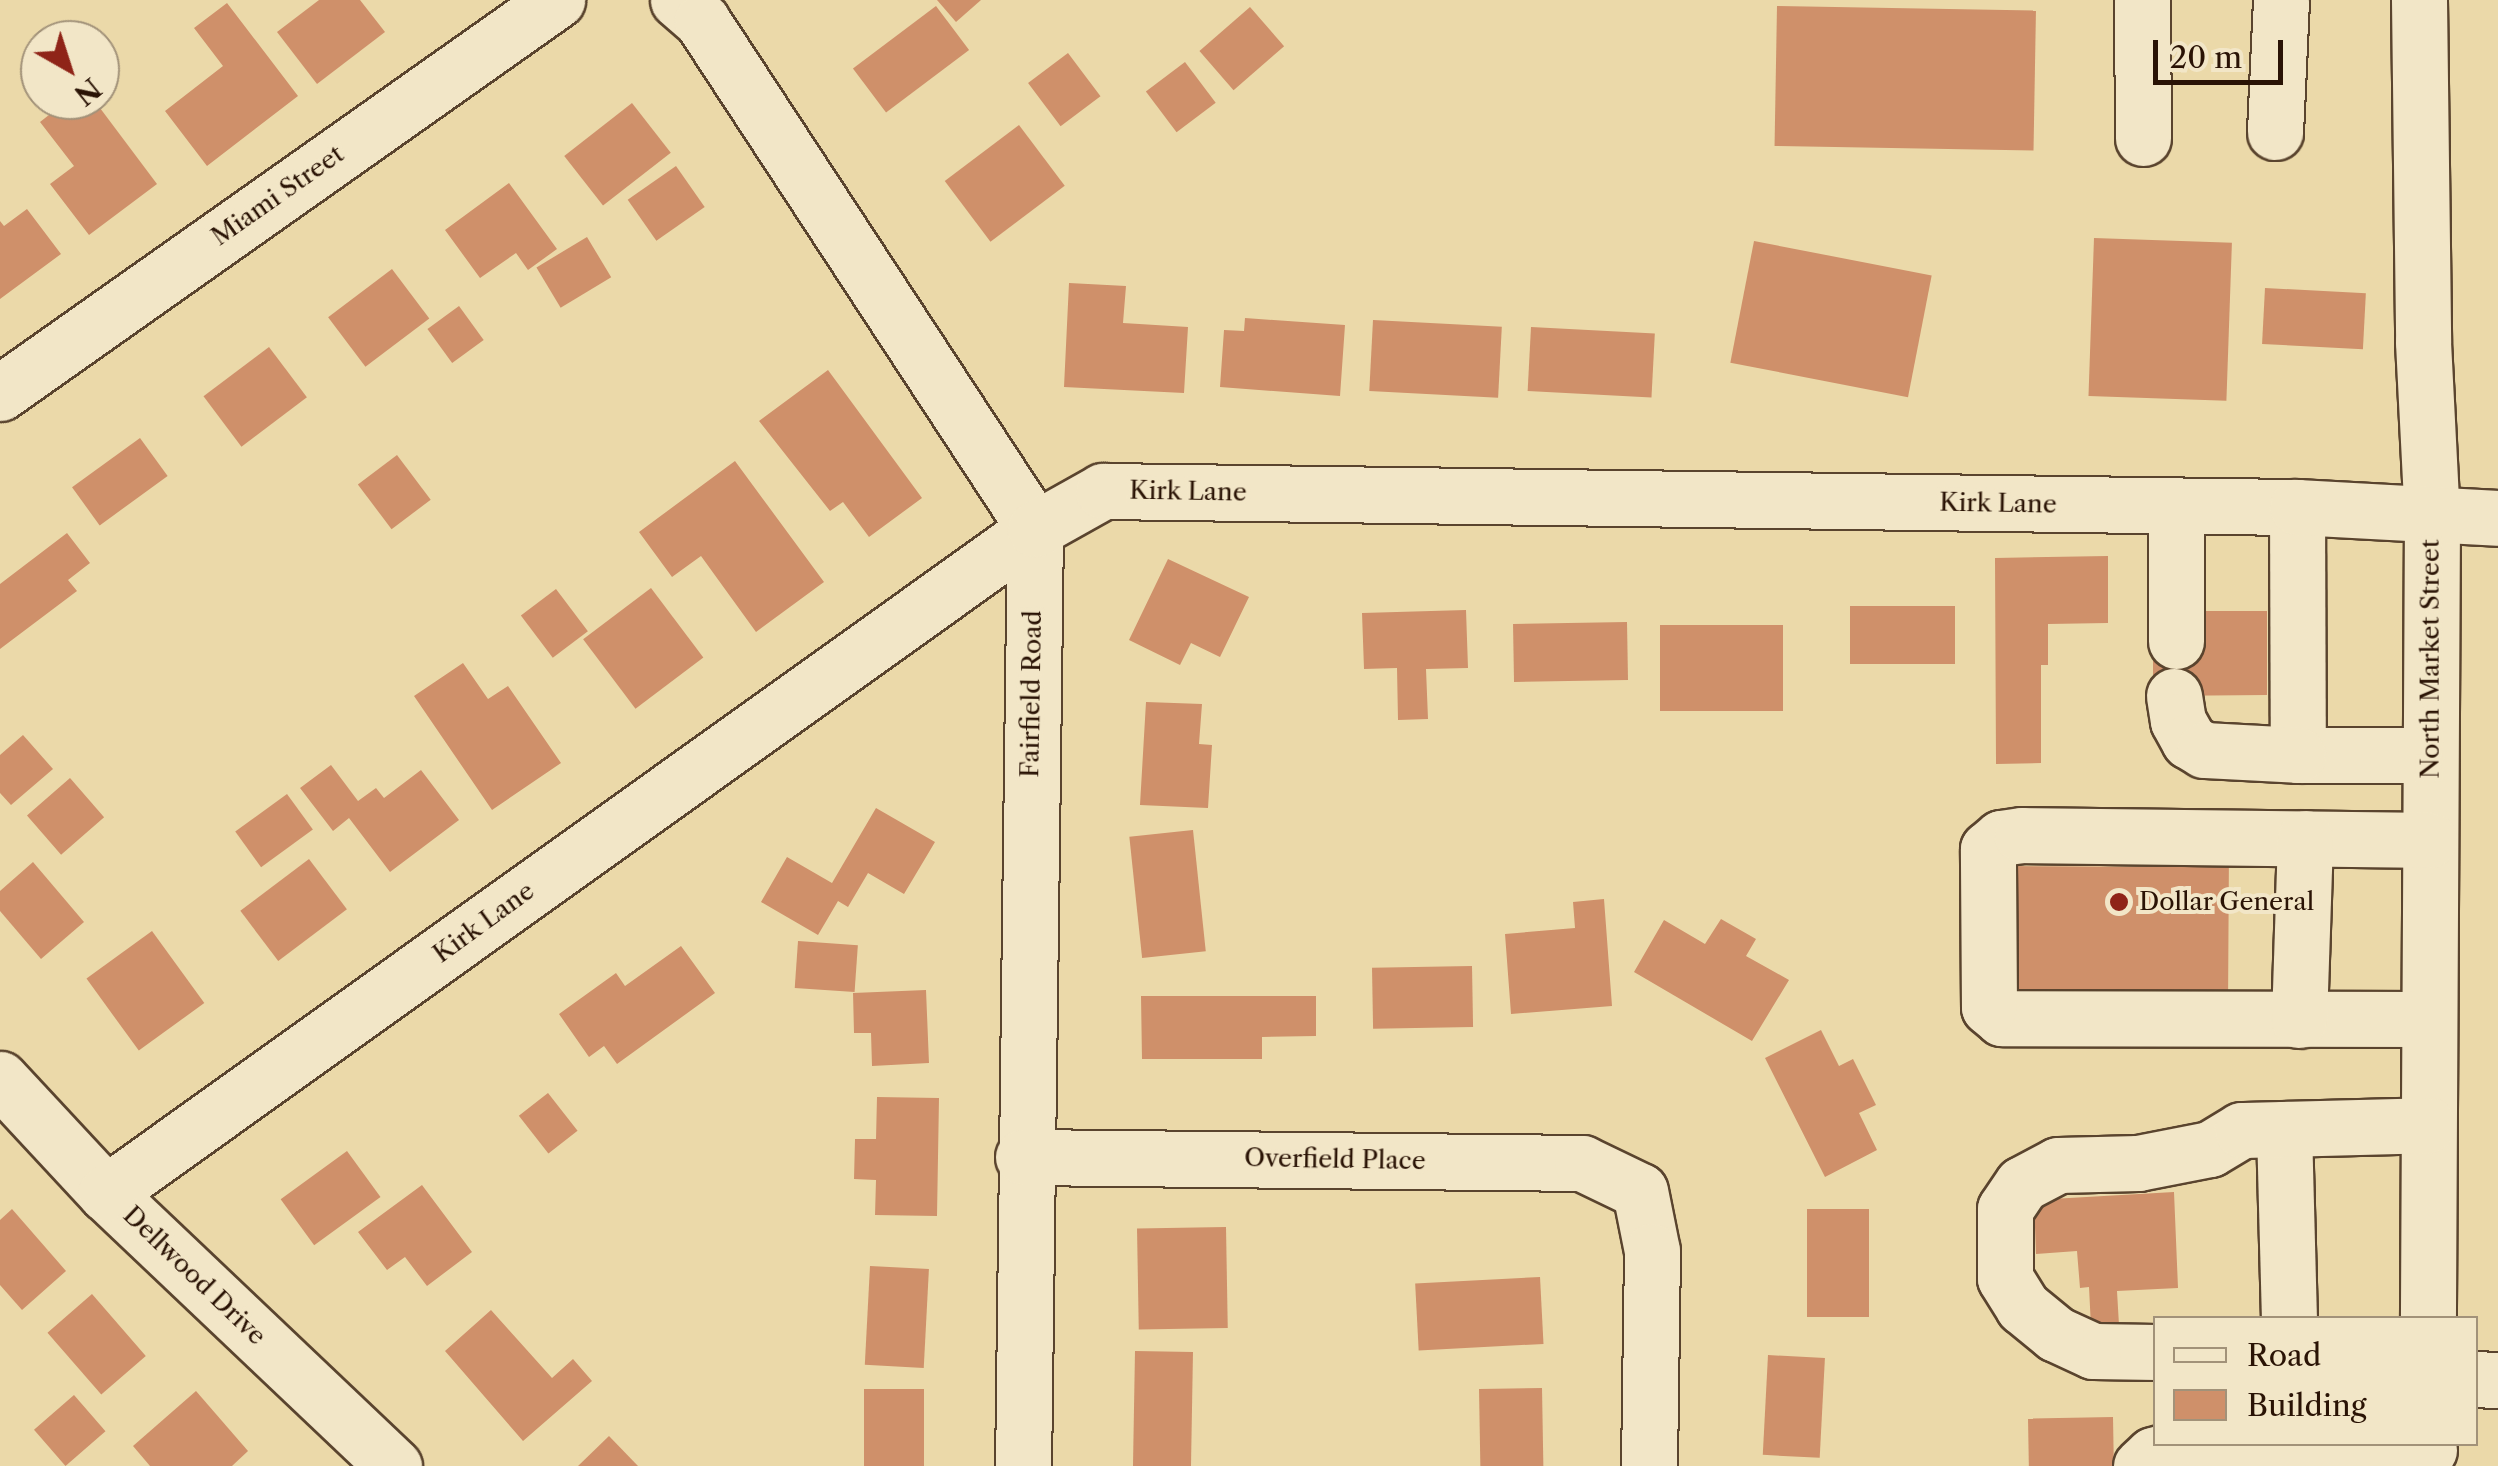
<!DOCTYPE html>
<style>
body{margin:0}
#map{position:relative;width:2498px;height:1466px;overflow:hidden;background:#ebd9a9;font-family:"Libre Caslon Text",serif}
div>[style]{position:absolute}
.building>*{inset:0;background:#cf906a;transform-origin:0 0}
.roads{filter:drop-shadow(2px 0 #5a442e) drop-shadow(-2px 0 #5a442e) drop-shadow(0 2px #5a442e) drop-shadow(0 -2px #5a442e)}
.minor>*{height:55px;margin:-27.5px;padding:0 27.5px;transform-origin:27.5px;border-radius:27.5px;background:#f2e6c7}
.dots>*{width:28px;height:28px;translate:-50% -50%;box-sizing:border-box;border:5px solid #f2e6c7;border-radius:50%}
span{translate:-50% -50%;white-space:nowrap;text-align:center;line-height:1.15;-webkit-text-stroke:8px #f2e6c7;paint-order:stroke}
.street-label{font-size:25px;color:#2a1305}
.poi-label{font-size:25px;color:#2a1305}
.left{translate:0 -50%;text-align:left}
.legend{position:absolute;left:2153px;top:1316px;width:325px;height:130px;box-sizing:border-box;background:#f2e6c7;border:2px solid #a29279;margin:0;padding:12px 18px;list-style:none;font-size:30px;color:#2a1305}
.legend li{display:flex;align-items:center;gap:20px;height:50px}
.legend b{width:50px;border:2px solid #a29279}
.north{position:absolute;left:20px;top:20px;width:100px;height:100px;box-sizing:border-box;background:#f2e6c7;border:2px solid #a29279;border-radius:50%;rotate:141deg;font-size:28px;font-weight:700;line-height:40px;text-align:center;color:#2a1305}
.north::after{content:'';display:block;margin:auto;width:35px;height:45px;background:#8f2418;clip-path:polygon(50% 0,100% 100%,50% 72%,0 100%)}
.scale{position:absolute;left:2153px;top:40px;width:130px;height:45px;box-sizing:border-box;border:5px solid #2a1305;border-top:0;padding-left:12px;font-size:30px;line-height:35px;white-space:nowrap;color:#2a1305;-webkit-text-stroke:8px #f2e6c7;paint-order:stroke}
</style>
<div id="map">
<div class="building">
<div style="clip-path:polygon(319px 0,360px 0,385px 32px,317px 84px,277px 32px)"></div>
<div style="clip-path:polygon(937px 0,981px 0,956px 22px)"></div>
<div style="clip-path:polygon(227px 3px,298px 96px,207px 166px,165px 111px,223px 66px,194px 28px)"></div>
<div style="left:936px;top:6px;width:55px;height:104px;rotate:53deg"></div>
<div style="left:1777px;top:6px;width:259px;height:140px;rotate:1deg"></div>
<div style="left:1250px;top:7px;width:52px;height:67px;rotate:49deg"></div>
<div style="clip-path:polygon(77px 25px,88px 40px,57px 40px)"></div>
<div style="left:1068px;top:53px;width:54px;height:50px;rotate:53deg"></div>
<div style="clip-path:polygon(100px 56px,113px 74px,100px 84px)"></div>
<div style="left:1185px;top:62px;width:51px;height:49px;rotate:53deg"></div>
<div style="clip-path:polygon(68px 100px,94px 100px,157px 184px,89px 235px,50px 184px,74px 166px,40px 122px)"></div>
<div style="left:632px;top:103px;width:63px;height:86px;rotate:52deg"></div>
<div style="left:1019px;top:125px;width:76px;height:93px;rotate:53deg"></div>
<div style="left:676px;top:166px;width:50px;height:59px;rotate:55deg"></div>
<div style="clip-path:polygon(509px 183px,557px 249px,528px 270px,516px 253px,480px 278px,445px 230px)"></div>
<div style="clip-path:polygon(27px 209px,61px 254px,0 299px,0 221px,4px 226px)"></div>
<div style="left:587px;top:237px;width:47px;height:59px;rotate:59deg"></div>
<div style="left:2094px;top:238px;width:138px;height:158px;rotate:2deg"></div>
<div style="left:1754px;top:241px;width:181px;height:124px;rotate:11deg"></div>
<div style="left:392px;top:269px;width:62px;height:80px;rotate:53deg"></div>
<div style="clip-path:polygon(1069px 283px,1126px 286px,1123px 323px,1188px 327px,1184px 393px,1064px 387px)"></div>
<div style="left:2265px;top:288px;width:101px;height:56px;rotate:3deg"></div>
<div style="left:459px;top:306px;width:42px;height:39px;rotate:54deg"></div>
<div style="clip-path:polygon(1245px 318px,1345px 325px,1340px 396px,1220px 387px,1224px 330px,1244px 331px)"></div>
<div style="left:1373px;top:320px;width:129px;height:71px;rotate:3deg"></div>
<div style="left:1531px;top:327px;width:124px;height:64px;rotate:3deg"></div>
<div style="left:269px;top:347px;width:63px;height:82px;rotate:53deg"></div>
<div style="clip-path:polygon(828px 370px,922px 498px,869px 537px,843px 502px,830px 511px,759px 421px)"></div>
<div style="left:140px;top:438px;width:47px;height:84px;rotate:54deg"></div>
<div style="left:397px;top:455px;width:56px;height:49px;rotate:53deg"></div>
<div style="clip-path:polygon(735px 461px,824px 582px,756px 632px,701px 556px,672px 577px,639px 532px)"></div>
<div style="clip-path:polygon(67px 533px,90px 563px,68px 580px,77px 591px,0 649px,0 584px)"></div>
<div style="clip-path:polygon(2108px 556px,2108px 623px,2048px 624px,2048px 665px,2041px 665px,2041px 763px,1996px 764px,1995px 558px)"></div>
<div style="clip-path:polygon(1168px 559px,1249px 597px,1220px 657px,1191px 643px,1180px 665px,1129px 640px)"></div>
<div style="left:651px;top:588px;width:87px;height:85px;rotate:53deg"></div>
<div style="left:556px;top:589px;width:53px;height:44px;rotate:53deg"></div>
<div style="left:1850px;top:606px;width:105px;height:58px"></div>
<div style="clip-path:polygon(1466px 610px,1468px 668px,1426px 669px,1428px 719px,1398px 720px,1397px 668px,1364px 669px,1362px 613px)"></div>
<div style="clip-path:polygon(2203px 611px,2267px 611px,2267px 695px,2153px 696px,2153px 640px)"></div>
<div style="left:1627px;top:622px;width:58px;height:114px;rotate:89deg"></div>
<div style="left:1660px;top:625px;width:123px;height:86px"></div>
<div style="clip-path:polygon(463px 663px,488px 699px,508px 686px,561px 763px,492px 810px,414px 696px)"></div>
<div style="clip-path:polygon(1146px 702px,1202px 704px,1199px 744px,1212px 745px,1208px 808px,1140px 805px)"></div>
<div style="clip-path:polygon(23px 735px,53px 769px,11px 805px,0 793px,0 755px)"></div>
<div style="clip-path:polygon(331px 765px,358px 801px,376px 788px,384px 798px,421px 770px,459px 820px,390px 872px,349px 818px,333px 831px,300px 788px)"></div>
<div style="left:70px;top:778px;width:52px;height:57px;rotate:49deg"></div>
<div style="left:287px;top:794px;width:44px;height:64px;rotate:54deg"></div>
<div style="clip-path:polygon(876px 808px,935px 842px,904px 894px,868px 873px,848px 907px,838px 901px,818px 935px,761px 902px,787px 857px,832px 883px)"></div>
<div style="left:1193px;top:830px;width:122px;height:64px;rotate:84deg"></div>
<div style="clip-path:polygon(2186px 848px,2229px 848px,2228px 1008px,2002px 1002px,2010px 866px,2186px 867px)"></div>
<div style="left:309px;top:859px;width:63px;height:86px;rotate:53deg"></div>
<div style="clip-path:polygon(33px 862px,84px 922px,41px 959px,0 911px,0 891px)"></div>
<div style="clip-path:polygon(1604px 899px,1612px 1006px,1511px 1014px,1505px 934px,1575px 928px,1573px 902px)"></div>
<div style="clip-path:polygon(1721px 919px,1756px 939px,1746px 956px,1789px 980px,1752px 1041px,1634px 972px,1664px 920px,1705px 944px)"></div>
<div style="left:152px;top:931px;width:89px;height:81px;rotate:54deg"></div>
<div style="left:798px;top:941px;width:60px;height:47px;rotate:4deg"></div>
<div style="clip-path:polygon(681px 946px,715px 993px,617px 1064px,604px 1046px,589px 1057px,559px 1014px,616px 973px,625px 986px)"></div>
<div style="left:1472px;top:966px;width:61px;height:100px;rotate:89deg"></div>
<div style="clip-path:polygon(926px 990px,929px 1063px,872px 1066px,871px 1033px,854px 1033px,853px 993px)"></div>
<div style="clip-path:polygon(1141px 996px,1316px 996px,1316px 1036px,1262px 1037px,1262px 1059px,1142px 1059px)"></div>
<div style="clip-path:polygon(1821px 1030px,1839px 1066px,1853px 1059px,1876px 1105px,1859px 1113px,1877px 1150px,1825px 1177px,1765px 1058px)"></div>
<div style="left:548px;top:1093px;width:48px;height:37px;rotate:52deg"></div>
<div style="clip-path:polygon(877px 1097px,939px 1098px,937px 1216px,875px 1215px,876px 1180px,854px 1179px,855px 1139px,876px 1139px)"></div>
<div style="left:347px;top:1151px;width:57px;height:82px;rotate:54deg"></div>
<div style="clip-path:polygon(422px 1185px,472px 1252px,427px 1286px,405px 1257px,387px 1270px,358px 1232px)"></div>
<div style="clip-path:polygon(2174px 1192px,2178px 1288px,2117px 1291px,2119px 1325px,2091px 1327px,2089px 1287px,2080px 1288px,2077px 1251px,2036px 1254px,2034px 1200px)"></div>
<div style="clip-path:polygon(12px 1209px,66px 1271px,22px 1310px,0 1285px,0 1220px)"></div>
<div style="left:1807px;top:1209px;width:62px;height:108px"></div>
<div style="left:1226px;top:1227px;width:101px;height:89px;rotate:89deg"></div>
<div style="left:870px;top:1266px;width:59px;height:99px;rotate:3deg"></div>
<div style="left:1540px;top:1277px;width:67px;height:125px;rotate:87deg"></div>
<div style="left:92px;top:1294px;width:82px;height:59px;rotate:49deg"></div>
<div style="clip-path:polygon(491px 1310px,552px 1378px,573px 1359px,592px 1381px,523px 1441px,445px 1351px)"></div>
<div style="left:1135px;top:1351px;width:58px;height:115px;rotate:1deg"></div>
<div style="left:1768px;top:1355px;width:57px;height:100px;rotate:3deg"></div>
<div style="left:1542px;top:1388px;width:78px;height:63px;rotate:89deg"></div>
<div style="left:864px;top:1389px;width:60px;height:77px"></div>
<div style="clip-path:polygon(196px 1391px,248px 1451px,232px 1466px,150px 1466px,133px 1446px)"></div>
<div style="left:74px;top:1395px;width:48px;height:53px;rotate:49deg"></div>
<div style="left:2113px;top:1417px;width:49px;height:85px;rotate:89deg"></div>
<div style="clip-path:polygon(609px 1436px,638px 1466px,578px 1466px)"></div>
</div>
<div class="roads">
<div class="minor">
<div style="left:678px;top:0;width:32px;rotate:41deg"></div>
<div style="left:702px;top:21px;width:607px;rotate:56.75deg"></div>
<div style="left:1035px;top:529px;width:937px;rotate:90.73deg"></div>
<div style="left:2142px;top:0;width:138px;rotate:89.6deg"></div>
<div style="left:2419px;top:0;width:342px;rotate:89.3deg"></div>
<div style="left:2423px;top:342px;width:175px;rotate:87.1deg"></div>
<div style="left:2432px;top:517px;width:801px;rotate:90.29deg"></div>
<div style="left:2275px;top:132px;width:132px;rotate:-87.4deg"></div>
<div style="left:0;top:393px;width:682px;rotate:-35.21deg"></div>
<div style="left:2297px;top:507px;width:248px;rotate:89.8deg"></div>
<div style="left:2298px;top:755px;width:132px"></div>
<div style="left:2176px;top:641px;width:135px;rotate:-90deg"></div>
<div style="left:2174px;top:696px;width:25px;rotate:81deg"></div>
<div style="left:2178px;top:721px;width:23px;rotate:61deg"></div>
<div style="left:2189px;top:741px;width:17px;rotate:31deg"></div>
<div style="left:2204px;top:750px;width:94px;rotate:3deg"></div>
<div style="left:2429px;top:1019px;width:427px;rotate:-179.9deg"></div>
<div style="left:2002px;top:1018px;width:17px;rotate:-140deg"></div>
<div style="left:1989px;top:1007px;width:158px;rotate:-90.4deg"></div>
<div style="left:1988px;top:849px;width:17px;rotate:-40deg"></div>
<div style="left:2001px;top:838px;width:21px;rotate:-8deg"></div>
<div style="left:2022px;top:835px;width:407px;rotate:0.7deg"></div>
<div style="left:2299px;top:1020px;width:182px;rotate:-88.1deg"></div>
<div style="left:0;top:1079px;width:156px;rotate:47.1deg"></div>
<div style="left:106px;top:1193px;width:397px;rotate:43.5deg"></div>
<div style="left:2284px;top:1129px;width:189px;rotate:88.5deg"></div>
<div style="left:1023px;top:1157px;width:559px;rotate:0.61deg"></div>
<div style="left:1582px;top:1163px;width:64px;rotate:25.8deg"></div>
<div style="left:1640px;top:1191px;width:61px;rotate:78.7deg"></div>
<div style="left:1652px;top:1251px;width:215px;rotate:90.8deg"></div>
<div style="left:106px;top:1193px;width:1142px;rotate:-35.56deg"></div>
<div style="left:1035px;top:529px;width:78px;rotate:-29.2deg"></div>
<div style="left:1103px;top:491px;width:1194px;rotate:0.77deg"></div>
<div style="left:2297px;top:507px;width:201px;rotate:3.1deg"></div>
<div style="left:2156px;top:1352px;width:63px;rotate:-179.1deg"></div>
<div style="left:2093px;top:1351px;width:41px;rotate:-155.3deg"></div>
<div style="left:2056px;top:1334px;width:43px;rotate:-140.7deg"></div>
<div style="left:2023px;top:1307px;width:34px;rotate:-122deg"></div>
<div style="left:2005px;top:1278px;width:69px;rotate:-90deg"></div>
<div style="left:2005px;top:1209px;width:30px;rotate:-56deg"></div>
<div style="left:2022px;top:1184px;width:41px;rotate:-27.8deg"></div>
<div style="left:2058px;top:1165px;width:80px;rotate:-1.4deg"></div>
<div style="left:2138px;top:1163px;width:73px;rotate:-11deg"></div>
<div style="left:2210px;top:1149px;width:37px;rotate:-31deg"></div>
<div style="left:2242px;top:1130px;width:186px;rotate:-1.5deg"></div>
<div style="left:2476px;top:1379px;width:22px;rotate:3deg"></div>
<div style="left:2141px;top:1466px;width:16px;rotate:-43deg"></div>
<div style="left:2153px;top:1455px;width:22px;rotate:-16deg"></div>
<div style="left:2174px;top:1449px;width:255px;rotate:0.2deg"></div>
</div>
</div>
<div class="dots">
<div style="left:2119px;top:902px;background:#8f2418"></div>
</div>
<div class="street-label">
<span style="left:278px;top:196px;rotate:-35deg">Miami Street</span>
<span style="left:1188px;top:492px;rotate:1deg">Kirk Lane</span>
<span style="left:1998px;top:504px;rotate:1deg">Kirk Lane</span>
<span style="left:2431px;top:659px;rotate:-90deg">North Market Street</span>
<span style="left:1032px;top:694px;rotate:-89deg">Fairfield Road</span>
<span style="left:484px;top:923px;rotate:-36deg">Kirk Lane</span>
<span style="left:1335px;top:1160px;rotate:1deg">Overfield Place</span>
<span style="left:194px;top:1276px;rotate:44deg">Dellwood Drive</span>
</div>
<div class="poi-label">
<span class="left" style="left:2139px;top:902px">Dollar General</span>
</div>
<ul class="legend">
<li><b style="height:12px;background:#f2e6c7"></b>Road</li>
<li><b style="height:28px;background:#cf906a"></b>Building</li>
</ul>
<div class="north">N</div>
<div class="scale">20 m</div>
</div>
